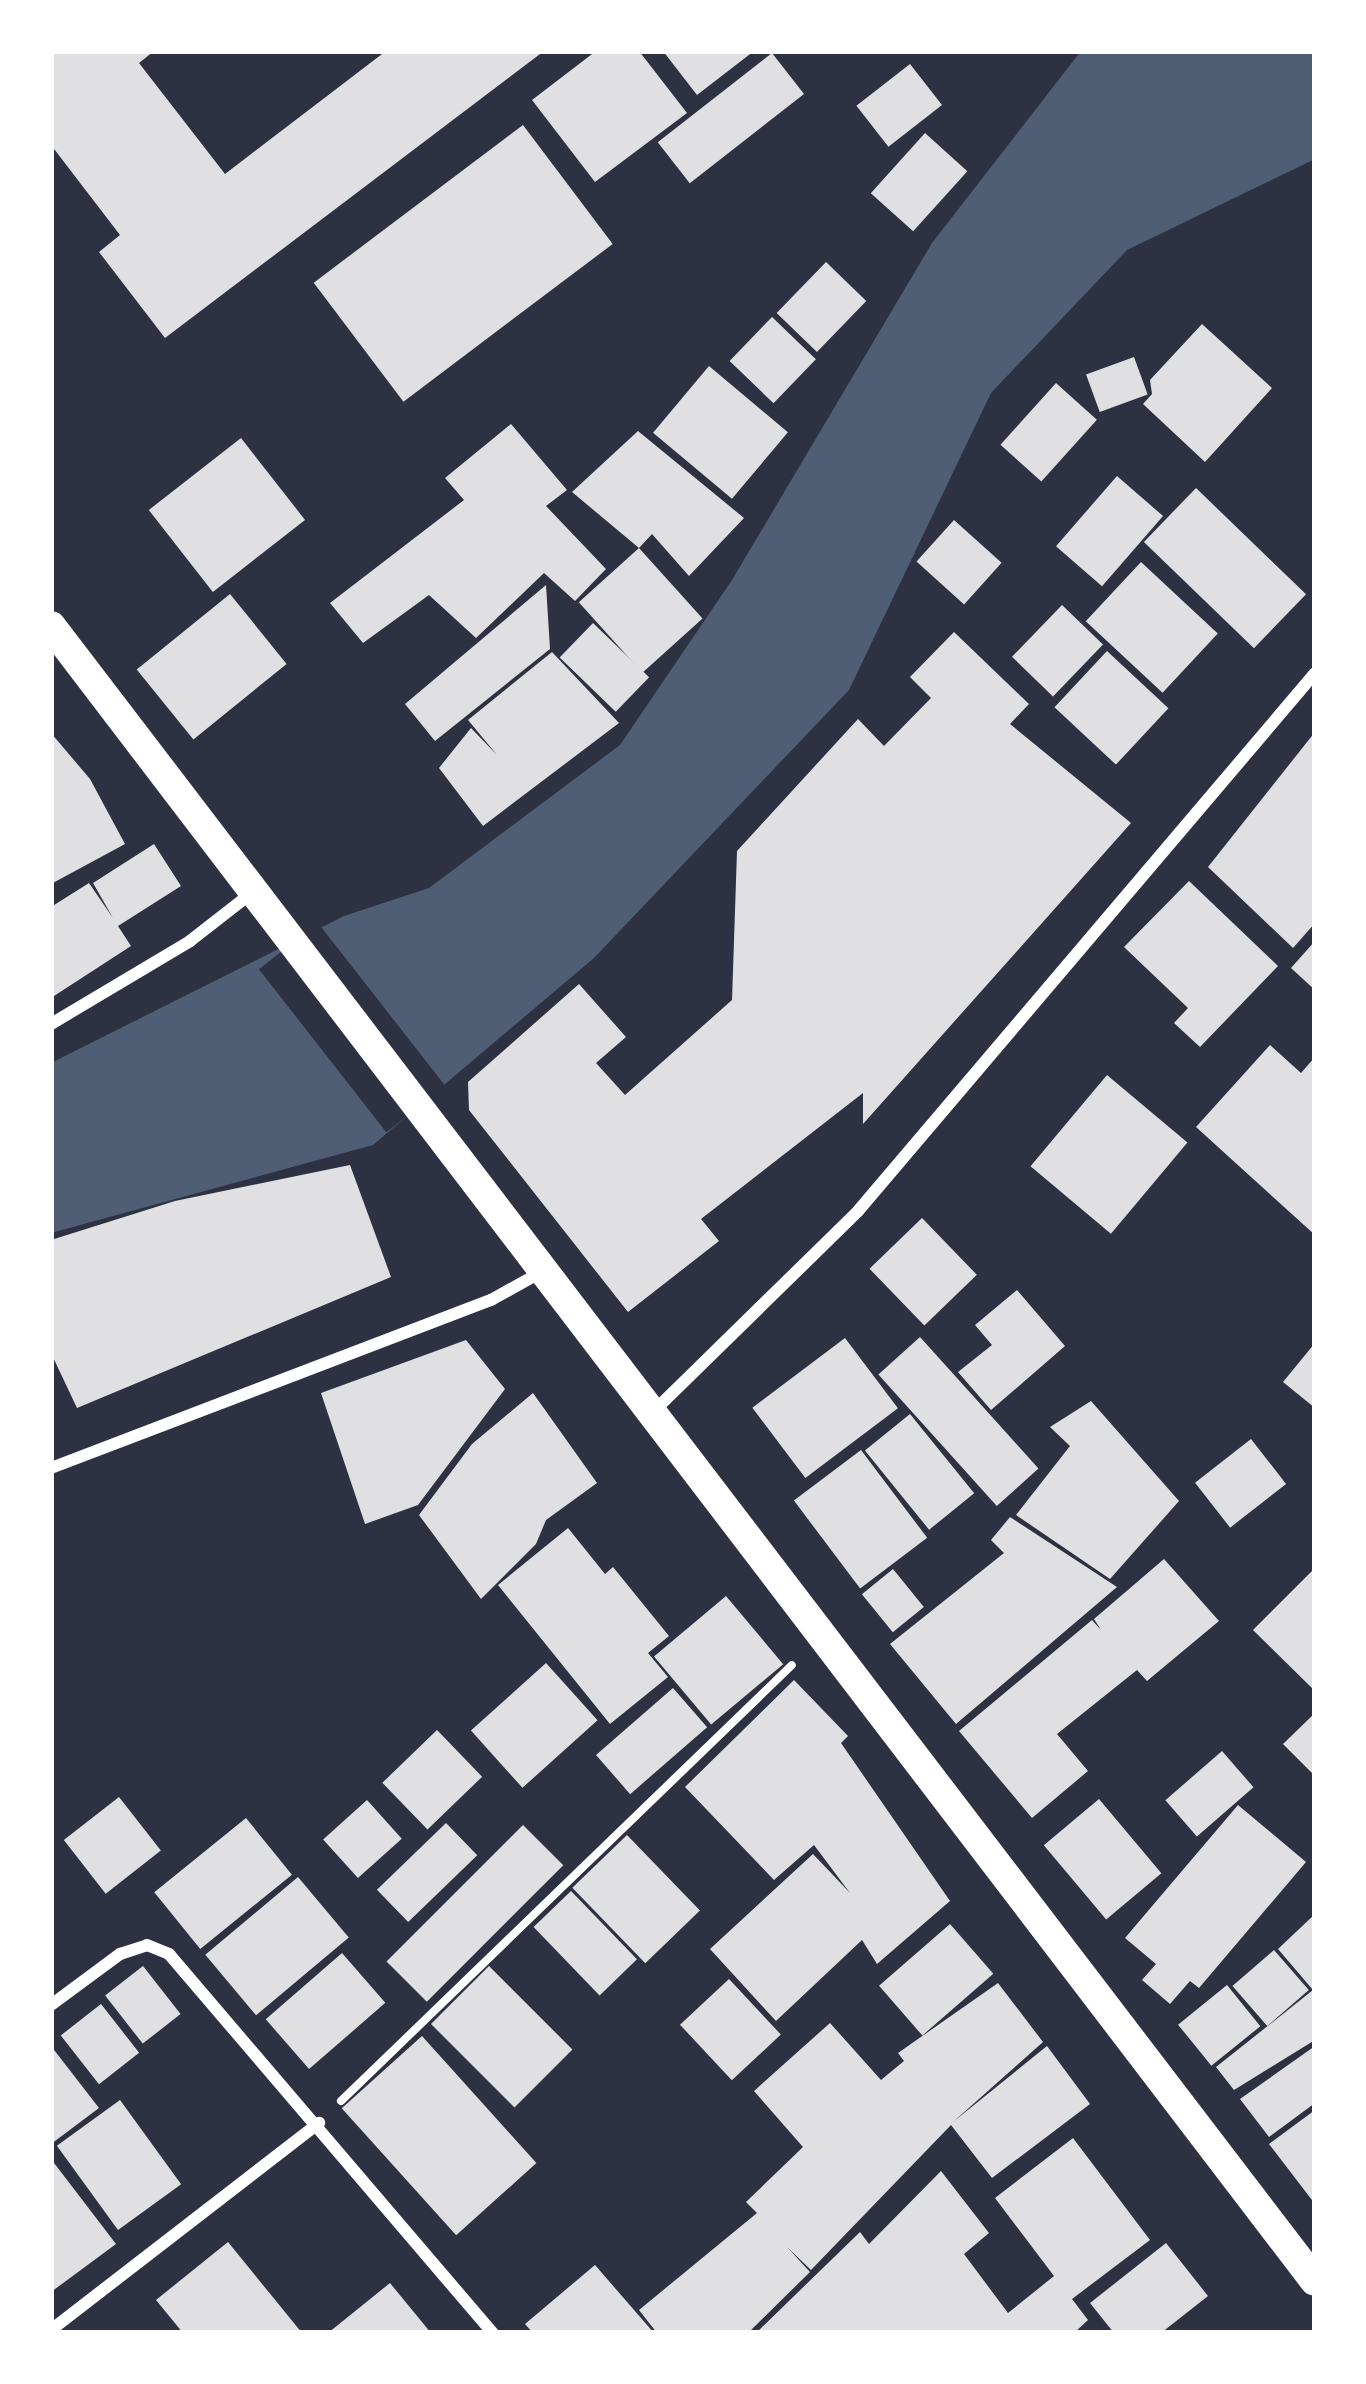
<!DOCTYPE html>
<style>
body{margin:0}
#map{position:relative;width:1366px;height:2384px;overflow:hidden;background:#2d3142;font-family:Rubik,sans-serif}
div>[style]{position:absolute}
.water>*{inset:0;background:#4f5d75}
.pier>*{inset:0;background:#2d3142;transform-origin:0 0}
.building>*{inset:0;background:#e0e0e3;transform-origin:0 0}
.path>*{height:8px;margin:-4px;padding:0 4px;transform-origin:4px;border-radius:4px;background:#fff}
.minor>*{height:12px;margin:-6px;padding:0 6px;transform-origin:6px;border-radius:6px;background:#fff}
.primary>*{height:30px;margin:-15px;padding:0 15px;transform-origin:15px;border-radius:15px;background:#fff}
span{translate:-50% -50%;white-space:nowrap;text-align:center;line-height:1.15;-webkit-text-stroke:10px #fff;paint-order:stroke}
.frame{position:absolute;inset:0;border:54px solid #fff;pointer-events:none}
</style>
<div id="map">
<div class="water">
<div style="clip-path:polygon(1081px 51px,1315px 51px,1315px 159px,1127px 250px,991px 393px,849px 690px,594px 958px,373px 1145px,51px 1233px,51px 1063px,344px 916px,429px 888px,620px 745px,732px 580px,932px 243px)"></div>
</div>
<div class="pier">
<div style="left:318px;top:923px;width:207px;height:75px;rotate:52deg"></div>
</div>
<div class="building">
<div style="clip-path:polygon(51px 51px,154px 51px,139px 63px,225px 174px,386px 51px,544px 51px,165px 338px,99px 252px,120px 235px,51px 145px)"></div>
<div style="clip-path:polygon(596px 51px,639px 51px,687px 113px,595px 182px,532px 100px)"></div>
<div style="clip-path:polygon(663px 51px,754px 51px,697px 95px)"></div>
<div style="left:772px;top:53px;width:52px;height:145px;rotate:52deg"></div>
<div style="left:910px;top:64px;width:52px;height:68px;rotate:52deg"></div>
<div style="left:523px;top:125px;width:149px;height:262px;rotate:53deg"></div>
<div style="left:925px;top:133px;width:57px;height:81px;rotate:42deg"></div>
<div style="left:826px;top:262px;width:56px;height:71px;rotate:44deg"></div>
<div style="left:772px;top:317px;width:61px;height:61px;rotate:44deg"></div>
<div style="clip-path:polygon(1202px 324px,1272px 388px,1205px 462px,1143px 404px,1152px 394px,1150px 380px)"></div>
<div style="left:1134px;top:357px;width:40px;height:51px;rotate:70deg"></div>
<div style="left:709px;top:366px;width:103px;height:87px;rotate:40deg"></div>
<div style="left:1056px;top:383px;width:55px;height:83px;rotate:42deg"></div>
<div style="clip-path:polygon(511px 424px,567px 490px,546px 506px,606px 569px,575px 601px,544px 573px,476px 638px,429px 595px,363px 643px,330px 603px,464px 500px,445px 478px)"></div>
<div style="clip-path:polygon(638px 431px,744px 518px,689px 576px,652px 534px,639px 548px,572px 492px)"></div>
<div style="left:241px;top:438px;width:104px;height:117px;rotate:52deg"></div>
<div style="left:1117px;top:476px;width:61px;height:93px;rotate:41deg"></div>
<div style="left:1196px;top:488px;width:153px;height:75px;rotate:44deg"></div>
<div style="left:954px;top:520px;width:64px;height:56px;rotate:42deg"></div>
<div style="left:639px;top:548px;width:95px;height:81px;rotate:48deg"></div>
<div style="left:1141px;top:562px;width:105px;height:81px;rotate:43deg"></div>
<div style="clip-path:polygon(546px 585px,550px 649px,435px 741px,405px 704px)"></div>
<div style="left:230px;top:594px;width:90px;height:120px;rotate:51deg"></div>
<div style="left:1062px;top:605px;width:57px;height:72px;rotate:44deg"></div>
<div style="left:593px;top:623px;width:78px;height:48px;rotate:44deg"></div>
<div style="clip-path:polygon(954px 632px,1029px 704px,1010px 724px,1131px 823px,863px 1124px,863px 1093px,701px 1219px,719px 1241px,628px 1312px,469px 1110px,468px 1082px,579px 984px,626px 1037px,596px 1063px,625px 1095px,732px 1000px,737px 851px,858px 719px,884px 746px,931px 698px,910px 677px)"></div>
<div style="left:1107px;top:651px;width:84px;height:77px;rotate:43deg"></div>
<div style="clip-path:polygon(552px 652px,619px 723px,483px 826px,439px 768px,471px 728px,497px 755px,468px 720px)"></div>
<div style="clip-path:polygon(1315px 732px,1315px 923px,1293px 948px,1208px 867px)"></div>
<div style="clip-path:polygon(51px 733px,90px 779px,125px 844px,51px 884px)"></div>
<div style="clip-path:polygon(154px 844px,181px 886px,118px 926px,131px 946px,54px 996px,51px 907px,89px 883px,113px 918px,93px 883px)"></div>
<div style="clip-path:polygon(1189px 881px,1278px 966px,1200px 1047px,1174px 1023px,1188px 1008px,1124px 947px)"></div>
<div style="clip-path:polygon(1315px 941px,1315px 990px,1291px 968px)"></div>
<div style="clip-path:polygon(1270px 1045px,1301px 1073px,1315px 1057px,1315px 1235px,1196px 1127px)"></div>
<div style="left:1107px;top:1075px;width:105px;height:119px;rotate:40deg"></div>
<div style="clip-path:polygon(350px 1165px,391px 1277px,77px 1408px,51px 1353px,51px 1240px,175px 1201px)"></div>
<div style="left:922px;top:1218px;width:79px;height:73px;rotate:46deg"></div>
<div style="clip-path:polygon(1017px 1290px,1065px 1346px,991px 1410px,958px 1372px,992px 1345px,975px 1325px)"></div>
<div style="left:920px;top:1337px;width:177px;height:56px;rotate:48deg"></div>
<div style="left:845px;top:1338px;width:88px;height:116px;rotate:53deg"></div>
<div style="clip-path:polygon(466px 1340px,505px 1389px,418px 1505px,365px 1524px,321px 1393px)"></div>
<div style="clip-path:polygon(1315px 1343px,1315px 1408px,1283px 1382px)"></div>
<div style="clip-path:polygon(533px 1393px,597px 1483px,546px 1520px,536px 1544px,481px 1599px,419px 1515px,472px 1444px)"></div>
<div style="clip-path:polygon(1091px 1401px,1179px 1501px,1110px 1579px,1016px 1515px,1070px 1446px,1050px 1427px)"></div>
<div style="left:910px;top:1414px;width:102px;height:58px;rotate:51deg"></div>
<div style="left:1251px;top:1439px;width:57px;height:71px;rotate:52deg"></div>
<div style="left:861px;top:1450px;width:110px;height:84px;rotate:53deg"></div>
<div style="clip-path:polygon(1010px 1517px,1117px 1587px,956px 1724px,890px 1644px,1004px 1553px,991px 1540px)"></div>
<div style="clip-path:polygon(568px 1528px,605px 1574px,613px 1567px,669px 1636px,648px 1653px,668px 1677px,610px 1724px,498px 1585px)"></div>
<div style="clip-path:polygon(1164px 1559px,1219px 1621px,1147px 1681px,1137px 1670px,1057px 1734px,1088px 1771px,1032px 1818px,959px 1731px,1092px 1620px,1101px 1630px,1094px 1619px)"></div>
<div style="clip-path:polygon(1315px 1568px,1315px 1691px,1253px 1630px)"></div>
<div style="left:893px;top:1569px;width:49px;height:40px;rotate:51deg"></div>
<div style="left:726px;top:1596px;width:89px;height:94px;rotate:50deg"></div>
<div style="left:546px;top:1663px;width:77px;height:101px;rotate:48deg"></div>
<div style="clip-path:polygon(794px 1680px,848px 1736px,841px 1743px,950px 1901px,877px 1964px,862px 1940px,776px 2021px,710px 1949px,813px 1854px,850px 1893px,814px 1845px,774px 1880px,685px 1787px)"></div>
<div style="left:673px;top:1688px;width:52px;height:102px;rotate:49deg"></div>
<div style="clip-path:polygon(1315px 1713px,1315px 1776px,1283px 1744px)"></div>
<div style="left:437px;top:1730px;width:65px;height:76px;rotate:46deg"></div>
<div style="left:1222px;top:1751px;width:48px;height:75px;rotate:49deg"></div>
<div style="left:119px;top:1797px;width:68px;height:70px;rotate:52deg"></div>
<div style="left:1099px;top:1799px;width:97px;height:72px;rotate:50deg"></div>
<div style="left:367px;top:1800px;width:52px;height:59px;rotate:48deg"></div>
<div style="clip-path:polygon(1238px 1805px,1306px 1862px,1199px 1988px,1190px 1981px,1170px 2004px,1142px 1980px,1156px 1964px,1125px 1938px)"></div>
<div style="left:246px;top:1818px;width:73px;height:118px;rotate:51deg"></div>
<div style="left:446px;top:1823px;width:45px;height:96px;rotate:46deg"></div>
<div style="left:523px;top:1825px;width:57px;height:193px;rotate:45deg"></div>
<div style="left:627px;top:1835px;width:105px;height:76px;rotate:46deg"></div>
<div style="left:298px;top:1877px;width:79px;height:121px;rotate:50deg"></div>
<div style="left:571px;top:1891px;width:95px;height:52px;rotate:46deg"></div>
<div style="clip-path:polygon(1315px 1914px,1315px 2040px,1234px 2090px,1216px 2067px,1313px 1990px,1278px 1949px)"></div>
<div style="left:950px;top:1924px;width:66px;height:94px;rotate:49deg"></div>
<div style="left:1274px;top:1950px;width:53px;height:55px;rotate:49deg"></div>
<div style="left:342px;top:1953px;width:66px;height:101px;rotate:49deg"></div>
<div style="left:143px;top:1966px;width:61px;height:48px;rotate:52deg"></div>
<div style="left:489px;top:1966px;width:118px;height:82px;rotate:45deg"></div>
<div style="left:729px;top:1979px;width:76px;height:67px;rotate:47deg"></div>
<div style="clip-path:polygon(998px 1983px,1043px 2042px,953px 2122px,1047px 2046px,1090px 2104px,992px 2178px,951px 2125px,811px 2270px,787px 2247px,810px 2272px,748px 2333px,657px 2333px,639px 2310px,757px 2213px,746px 2202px,803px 2147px,754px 2091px,830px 2023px,881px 2080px,904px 2061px,898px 2053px)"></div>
<div style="left:1227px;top:1985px;width:53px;height:63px;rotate:51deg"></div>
<div style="left:101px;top:2004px;width:62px;height:51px;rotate:52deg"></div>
<div style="left:422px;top:2036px;width:171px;height:108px;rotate:48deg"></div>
<div style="clip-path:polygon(51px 2046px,99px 2108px,51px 2144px)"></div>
<div style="clip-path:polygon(1315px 2046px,1315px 2103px,1269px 2137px,1240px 2099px)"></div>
<div style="left:120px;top:2100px;width:104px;height:78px;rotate:54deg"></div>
<div style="clip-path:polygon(1315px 2110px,1315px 2204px,1269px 2144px)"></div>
<div style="clip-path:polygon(1073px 2138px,1150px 2240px,1072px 2299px,1088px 2320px,1074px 2333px,756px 2333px,860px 2232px,869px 2244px,941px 2171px,989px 2233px,964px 2254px,1008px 2313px,1054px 2276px,995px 2198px)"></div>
<div style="clip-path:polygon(51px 2159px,116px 2244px,51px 2292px)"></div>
<div style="clip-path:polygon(228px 2242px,302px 2333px,183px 2333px,156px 2300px)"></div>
<div style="clip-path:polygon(1166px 2243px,1208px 2296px,1161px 2333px,1114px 2333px,1090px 2303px)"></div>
<div style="clip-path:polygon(595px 2265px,654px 2333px,533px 2333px,525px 2324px)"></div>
<div style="clip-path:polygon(390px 2283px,431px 2333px,328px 2333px)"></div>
</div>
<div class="path">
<div style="left:341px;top:2101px;width:627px;rotate:-44.03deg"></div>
</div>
<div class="minor">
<div style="left:51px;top:1024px;width:162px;rotate:-30.8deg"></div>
<div style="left:190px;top:941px;width:80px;rotate:-37.9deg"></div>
<div style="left:655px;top:1410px;width:284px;rotate:-44.4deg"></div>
<div style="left:858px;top:1211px;width:706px;rotate:-49.65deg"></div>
<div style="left:51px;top:1468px;width:471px;rotate:-20.9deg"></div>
<div style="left:491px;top:1300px;width:60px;rotate:-29.1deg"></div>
<div style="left:51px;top:2005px;width:86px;rotate:-36.5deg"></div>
<div style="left:120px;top:1954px;width:28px;rotate:-18deg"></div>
<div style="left:147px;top:1945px;width:24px;rotate:22deg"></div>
<div style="left:169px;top:1954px;width:499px;rotate:49.5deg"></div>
<div style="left:51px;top:2330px;width:339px;rotate:-37.7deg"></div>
</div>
<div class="primary">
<div style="left:51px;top:626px;width:2082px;rotate:52.63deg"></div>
</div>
<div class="frame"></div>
</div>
